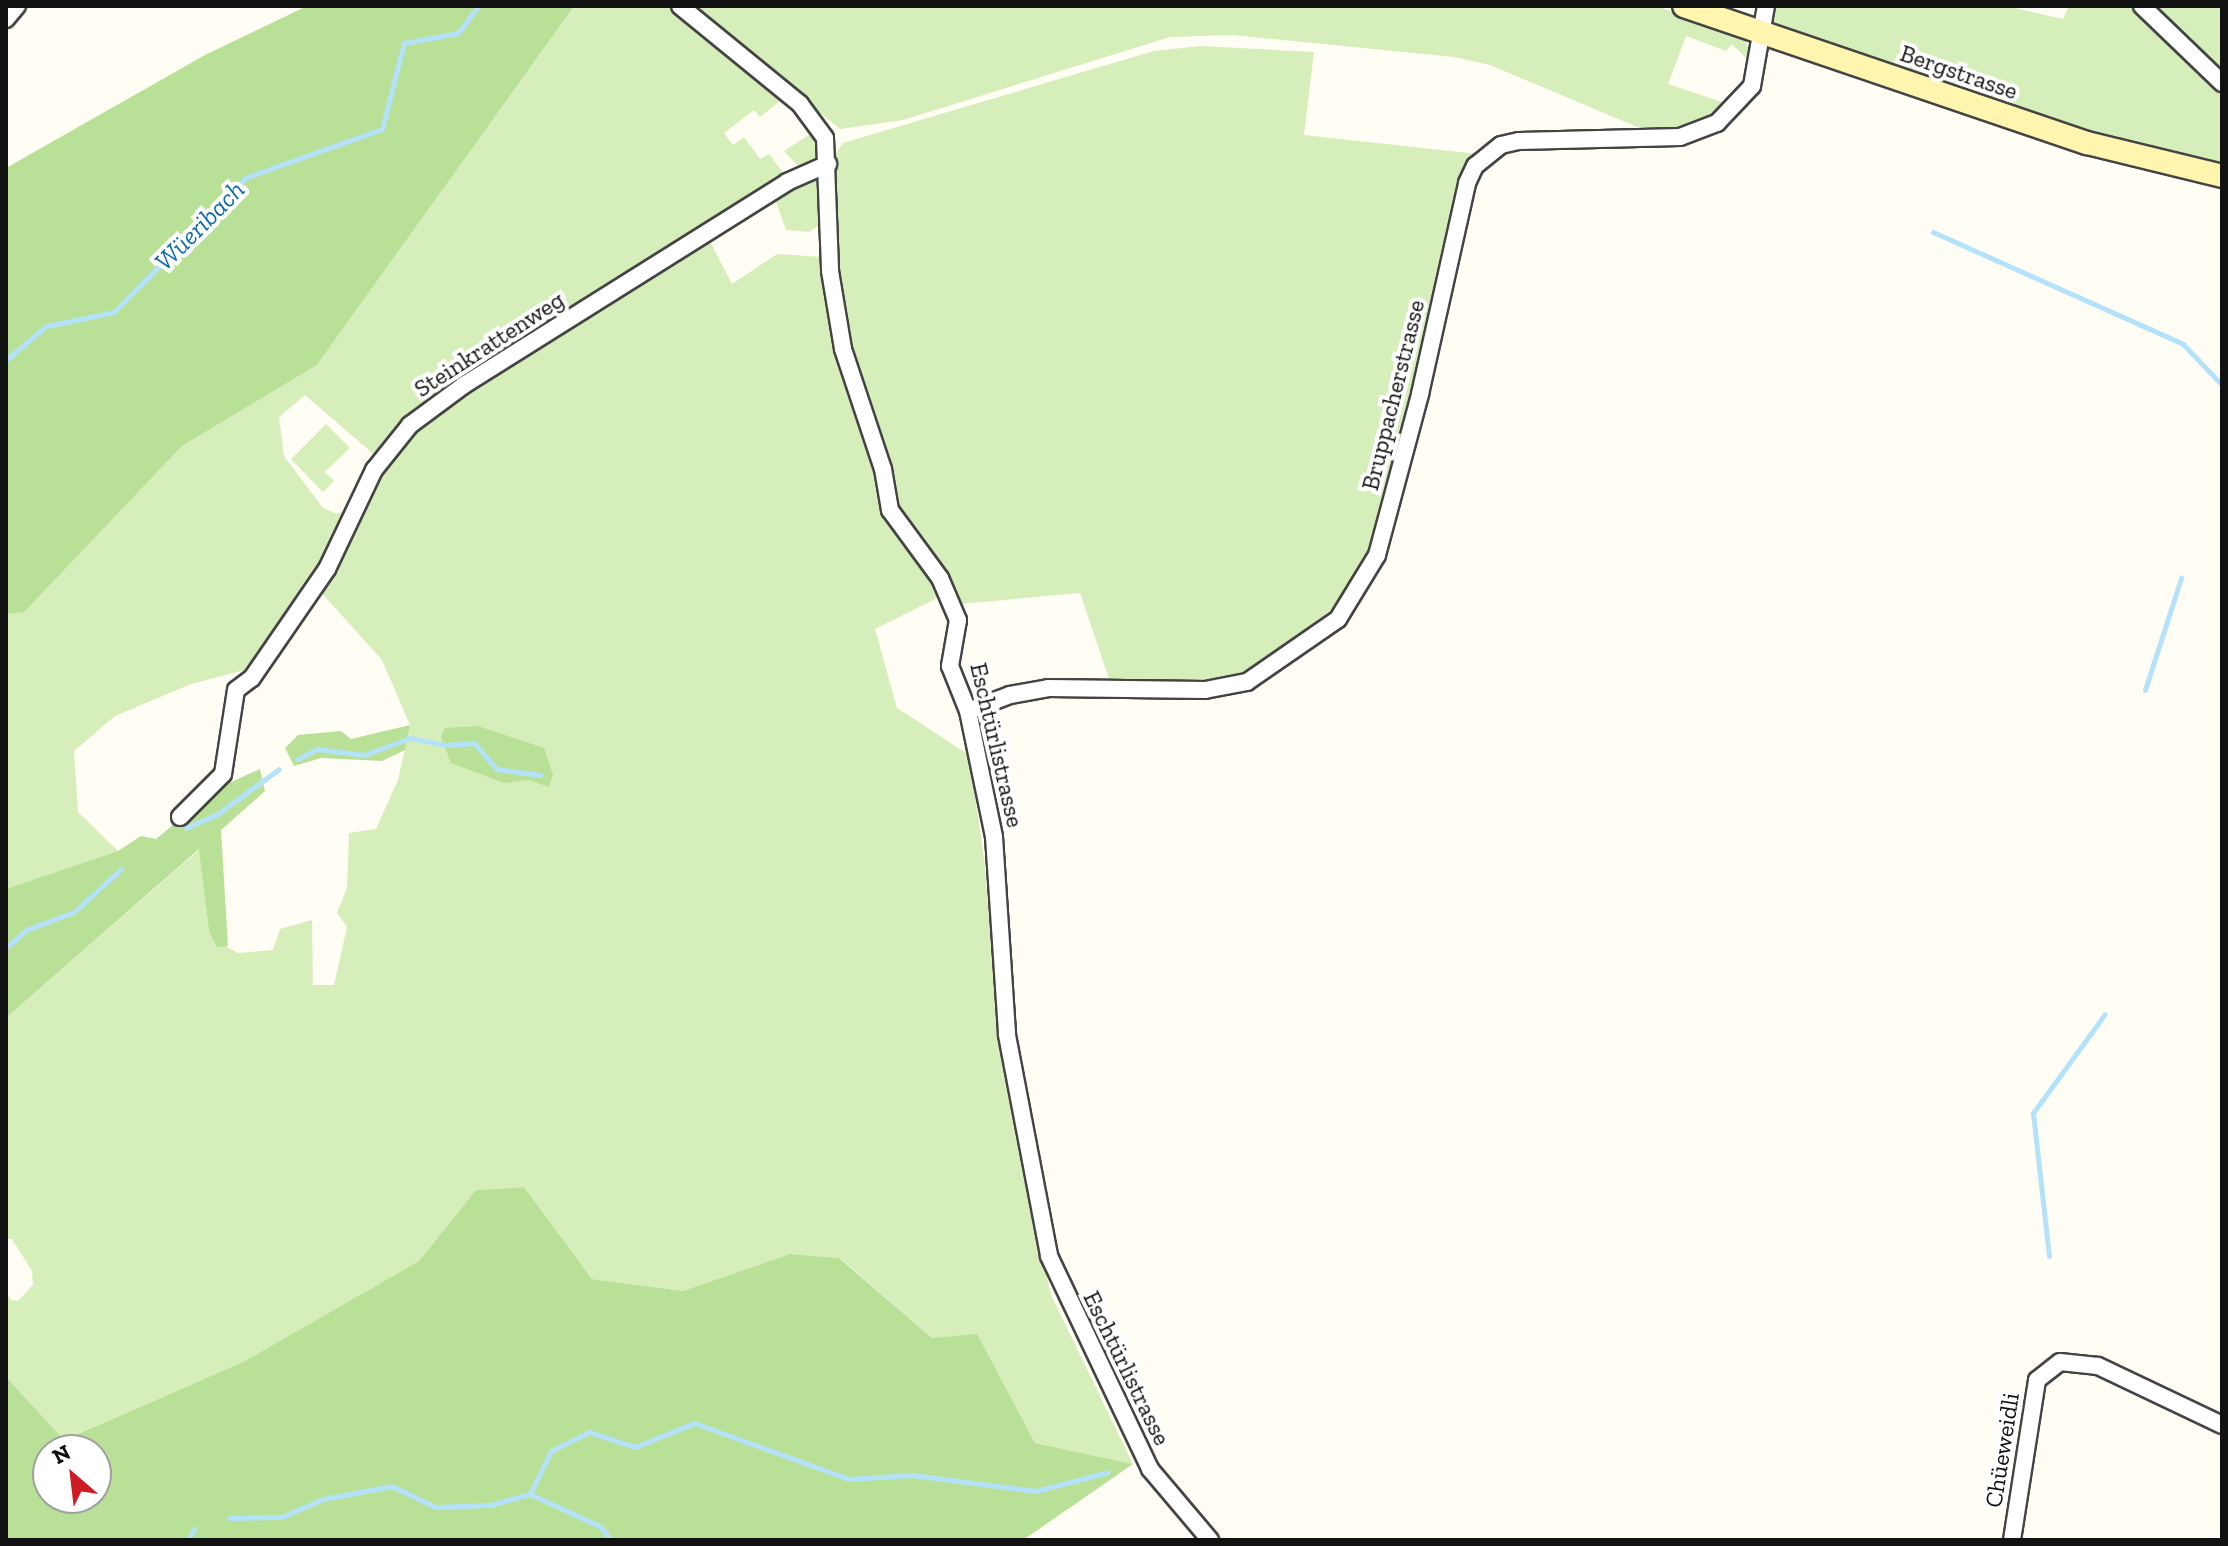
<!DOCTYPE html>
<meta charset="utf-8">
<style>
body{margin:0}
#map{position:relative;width:2228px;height:1546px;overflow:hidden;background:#fffdf4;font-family:"Zilla Slab",serif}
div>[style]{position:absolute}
.green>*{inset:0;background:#d6eeba}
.forest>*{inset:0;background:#b9e097}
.stream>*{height:5px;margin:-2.5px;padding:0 2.5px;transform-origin:2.5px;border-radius:2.5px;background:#b4e2fb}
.roads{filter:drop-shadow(2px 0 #444) drop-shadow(-2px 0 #444) drop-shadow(0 2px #444) drop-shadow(0 -2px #444)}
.street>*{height:16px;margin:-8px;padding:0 8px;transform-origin:8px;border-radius:8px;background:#fff}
.secondary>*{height:22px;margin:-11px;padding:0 11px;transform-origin:11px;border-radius:11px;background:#fff5af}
span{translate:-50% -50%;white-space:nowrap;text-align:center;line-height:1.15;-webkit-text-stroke:8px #fff;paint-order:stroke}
.street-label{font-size:24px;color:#111}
.water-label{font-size:26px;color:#0e6baf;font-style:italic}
.frame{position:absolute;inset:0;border:8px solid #111;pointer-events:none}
.north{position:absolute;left:32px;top:1434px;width:80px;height:80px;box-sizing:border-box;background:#fff;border:2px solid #a0a0a0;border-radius:50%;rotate:332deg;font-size:22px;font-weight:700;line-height:32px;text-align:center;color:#111}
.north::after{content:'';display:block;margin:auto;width:28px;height:36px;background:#ce1c27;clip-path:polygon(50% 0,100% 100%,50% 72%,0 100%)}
</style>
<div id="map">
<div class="green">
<div style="clip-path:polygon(evenodd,574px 6px,670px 6px,780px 101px,760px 117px,754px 110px,724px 133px,733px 145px,744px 137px,760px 159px,769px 154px,785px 175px,704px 230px,732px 284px,777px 254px,823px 257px,881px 487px,943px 595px,875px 629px,897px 708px,969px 755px,984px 858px,995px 986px,1032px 1220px,1052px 1297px,1133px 1464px,1035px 1443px,977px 1335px,932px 1338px,840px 1258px,790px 1254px,683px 1291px,592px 1279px,524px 1187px,476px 1190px,419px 1261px,243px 1362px,63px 1440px,6px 1377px,6px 1292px,11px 1300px,18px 1301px,33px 1285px,32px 1271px,12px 1239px,6px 1239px,6px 1018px,200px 849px,209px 931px,223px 945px,238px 953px,273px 950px,280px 929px,312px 920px,313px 985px,334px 985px,347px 927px,337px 913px,347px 888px,349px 833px,376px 829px,398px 780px,410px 725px,382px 660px,310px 580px,252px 668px,191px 684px,115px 716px,74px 751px,78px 812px,118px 851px,6px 889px,6px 614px,24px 611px,182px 446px,317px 365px,574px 6px,305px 395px,378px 458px,348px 509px,337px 514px,323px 508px,284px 456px,279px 417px,305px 395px)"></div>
<div style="clip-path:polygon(689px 6px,1656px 6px,1744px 36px,1751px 56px,1750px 62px,1732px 44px,1726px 51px,1686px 36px,1668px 84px,1731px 105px,1687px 130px,1649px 132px,1490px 65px,1454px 57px,1232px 35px,1170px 37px,903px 120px,840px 129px)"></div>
<div style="clip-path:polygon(1775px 6px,2006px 6px,2063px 19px,2069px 6px,2133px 6px,2222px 92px,2222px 168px,2160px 156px,1772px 29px)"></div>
<div style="clip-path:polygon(2153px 6px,2222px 6px,2222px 71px)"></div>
<div style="clip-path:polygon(1201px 46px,1314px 52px,1304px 135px,1477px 154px,1470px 163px,1423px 383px,1364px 569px,1344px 600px,1237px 680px,1110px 682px,1080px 593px,959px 604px,899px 511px,848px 345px,834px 257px,834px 156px,843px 143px,1154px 51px)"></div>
<div style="clip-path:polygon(815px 131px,820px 154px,800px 168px,784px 151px)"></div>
<div style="clip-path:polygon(814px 177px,821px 181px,823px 223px,809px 232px,786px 230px,776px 202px,787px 189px)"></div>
<div style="clip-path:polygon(326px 424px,350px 448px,325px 472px,334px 481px,323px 492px,291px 459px)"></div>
</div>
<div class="forest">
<div style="clip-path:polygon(307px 6px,574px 6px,317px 365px,182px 446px,24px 612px,6px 614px,6px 168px,205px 55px)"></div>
<div style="clip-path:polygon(410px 725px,405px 750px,382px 761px,321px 758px,294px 766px,285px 748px,298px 735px,341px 731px,351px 739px)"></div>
<div style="clip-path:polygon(478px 726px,544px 748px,553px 775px,549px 787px,528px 780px,504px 783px,451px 763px,441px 737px,445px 728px)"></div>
<div style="clip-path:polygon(260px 769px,265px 791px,221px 830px,228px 946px,217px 947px,209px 931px,199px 849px,6px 1018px,6px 889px,118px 851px,141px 836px,156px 839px,218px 788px)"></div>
<div style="clip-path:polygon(evenodd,524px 1187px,592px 1279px,683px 1291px,790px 1254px,839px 1258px,932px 1338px,977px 1334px,1035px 1443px,1133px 1464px,1023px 1540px,6px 1540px,6px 1377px,64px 1440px,243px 1362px,419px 1261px,476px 1190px,524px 1187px,96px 1450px,96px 1498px,48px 1498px,48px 1450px,96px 1450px)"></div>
</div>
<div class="stream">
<div style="left:1933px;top:232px;width:274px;rotate:24.1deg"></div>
<div style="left:2183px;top:344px;width:57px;rotate:46.4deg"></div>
<div style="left:6px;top:360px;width:52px;rotate:-40.4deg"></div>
<div style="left:46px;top:326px;width:69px;rotate:-11.6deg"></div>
<div style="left:114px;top:312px;width:187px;rotate:-45.6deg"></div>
<div style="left:245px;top:178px;width:145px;rotate:-19.7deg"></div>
<div style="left:382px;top:129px;width:89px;rotate:-75.7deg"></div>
<div style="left:404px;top:43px;width:55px;rotate:-10.5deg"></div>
<div style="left:458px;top:33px;width:34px;rotate:-53deg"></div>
<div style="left:2145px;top:690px;width:118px;rotate:-72.2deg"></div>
<div style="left:298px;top:759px;width:21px;rotate:-28deg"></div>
<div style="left:317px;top:749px;width:47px;rotate:7.3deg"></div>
<div style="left:364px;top:755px;width:49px;rotate:-20.3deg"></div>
<div style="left:410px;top:738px;width:36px;rotate:11deg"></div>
<div style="left:445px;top:745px;width:29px;rotate:-4deg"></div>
<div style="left:474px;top:743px;width:35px;rotate:49deg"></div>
<div style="left:497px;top:769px;width:44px;rotate:7.8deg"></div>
<div style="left:186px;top:828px;width:36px;rotate:-24deg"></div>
<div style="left:219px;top:813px;width:74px;rotate:-36.3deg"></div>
<div style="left:6px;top:948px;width:27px;rotate:-42deg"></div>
<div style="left:26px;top:930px;width:51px;rotate:-20.6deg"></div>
<div style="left:74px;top:912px;width:64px;rotate:-42.5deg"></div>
<div style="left:2049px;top:1256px;width:144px;rotate:-96.4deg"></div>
<div style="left:2033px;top:1113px;width:122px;rotate:-54deg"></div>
<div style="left:530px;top:1494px;width:78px;rotate:24.9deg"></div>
<div style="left:601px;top:1527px;width:16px;rotate:52deg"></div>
<div style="left:229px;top:1518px;width:53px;rotate:-1.1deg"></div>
<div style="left:282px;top:1517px;width:45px;rotate:-23.7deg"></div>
<div style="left:323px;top:1499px;width:70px;rotate:-10.7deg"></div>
<div style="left:392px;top:1486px;width:48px;rotate:26deg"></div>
<div style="left:435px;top:1507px;width:55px;rotate:-2.1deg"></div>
<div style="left:490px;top:1505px;width:41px;rotate:-15.4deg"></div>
<div style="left:530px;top:1494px;width:48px;rotate:-64deg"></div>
<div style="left:551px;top:1451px;width:42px;rotate:-26.6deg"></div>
<div style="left:589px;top:1432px;width:48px;rotate:18.1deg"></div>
<div style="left:635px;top:1447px;width:64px;rotate:-22.1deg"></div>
<div style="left:694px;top:1423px;width:165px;rotate:19.9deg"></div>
<div style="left:849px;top:1479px;width:63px;rotate:-3.6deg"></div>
<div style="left:912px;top:1475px;width:125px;rotate:7.4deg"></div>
<div style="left:1036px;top:1491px;width:74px;rotate:-14.8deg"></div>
<div style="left:188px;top:1540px;width:13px;rotate:-61deg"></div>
</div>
<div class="roads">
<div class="street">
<div style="left:680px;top:6px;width:155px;rotate:39.2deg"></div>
<div style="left:800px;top:104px;width:42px;rotate:53.7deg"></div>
<div style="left:825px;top:138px;width:133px;rotate:87.8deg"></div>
<div style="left:830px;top:271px;width:79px;rotate:80.5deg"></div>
<div style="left:843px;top:349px;width:126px;rotate:71.6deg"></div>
<div style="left:883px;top:469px;width:42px;rotate:80.3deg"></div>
<div style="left:890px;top:510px;width:84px;rotate:53.7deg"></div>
<div style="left:940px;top:578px;width:46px;rotate:66.8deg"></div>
<div style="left:958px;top:620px;width:47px;rotate:99.9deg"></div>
<div style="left:950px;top:666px;width:48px;rotate:68.2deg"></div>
<div style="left:968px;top:711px;width:129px;rotate:78.3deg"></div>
<div style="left:994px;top:837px;width:198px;rotate:86.2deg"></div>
<div style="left:1007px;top:1035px;width:225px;rotate:79.2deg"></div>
<div style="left:1049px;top:1256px;width:236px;rotate:64.6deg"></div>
<div style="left:1150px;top:1469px;width:93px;rotate:49.8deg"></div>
<div style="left:2142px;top:6px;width:111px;rotate:43.9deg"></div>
<div style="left:6px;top:19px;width:17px;rotate:-50deg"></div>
<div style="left:968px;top:711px;width:45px;rotate:-20.9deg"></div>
<div style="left:1010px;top:695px;width:39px;rotate:-10deg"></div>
<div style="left:1048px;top:688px;width:157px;rotate:0.7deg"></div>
<div style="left:1205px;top:690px;width:43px;rotate:-10.8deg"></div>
<div style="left:1247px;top:682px;width:111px;rotate:-34.7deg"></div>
<div style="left:1338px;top:619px;width:75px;rotate:-58.6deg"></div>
<div style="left:1377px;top:555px;width:167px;rotate:-75deg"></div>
<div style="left:1420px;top:394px;width:216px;rotate:-77.4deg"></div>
<div style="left:1467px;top:183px;width:19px;rotate:-65deg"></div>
<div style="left:1475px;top:166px;width:33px;rotate:-39deg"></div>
<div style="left:1501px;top:145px;width:18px;rotate:-13deg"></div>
<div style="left:1519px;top:141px;width:161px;rotate:-1.4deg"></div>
<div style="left:1680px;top:137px;width:40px;rotate:-21deg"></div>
<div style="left:1717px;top:123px;width:51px;rotate:-46.6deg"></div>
<div style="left:1752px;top:86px;width:81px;rotate:-80.1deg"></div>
<div style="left:180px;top:817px;width:61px;rotate:-45deg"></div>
<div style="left:223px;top:774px;width:85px;rotate:-81.2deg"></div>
<div style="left:236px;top:690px;width:20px;rotate:-37deg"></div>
<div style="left:252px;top:678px;width:132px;rotate:-55.5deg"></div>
<div style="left:327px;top:569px;width:110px;rotate:-64.6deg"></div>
<div style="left:374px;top:470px;width:58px;rotate:-51.3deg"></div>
<div style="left:410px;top:425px;width:67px;rotate:-36.5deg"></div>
<div style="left:464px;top:385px;width:381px;rotate:-32.1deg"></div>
<div style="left:787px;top:182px;width:45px;rotate:-23.7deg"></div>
<div style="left:2012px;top:1540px;width:162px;rotate:-81.1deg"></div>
<div style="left:2037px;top:1380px;width:29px;rotate:-38deg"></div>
<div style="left:2060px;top:1362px;width:38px;rotate:6deg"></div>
<div style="left:2098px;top:1366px;width:137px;rotate:25.4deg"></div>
</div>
<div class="secondary">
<div style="left:1684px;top:6px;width:426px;rotate:18.8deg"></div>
<div style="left:2087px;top:143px;width:139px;rotate:13.7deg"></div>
</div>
</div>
<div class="street-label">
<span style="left:1959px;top:72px;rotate:19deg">Bergstrasse</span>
<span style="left:489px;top:344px;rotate:-33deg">Steinkrattenweg</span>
<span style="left:1393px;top:395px;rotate:-76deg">Bruppacherstrasse</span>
<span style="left:997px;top:745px;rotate:77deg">Eschtürlistrasse</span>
<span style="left:1127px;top:1368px;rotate:64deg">Eschtürlistrasse</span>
<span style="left:2002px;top:1450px;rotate:-81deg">Chüeweidli</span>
</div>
<div class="water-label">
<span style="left:200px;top:226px;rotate:-45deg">Wüeribach</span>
</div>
<div class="frame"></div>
<div class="north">N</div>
</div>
